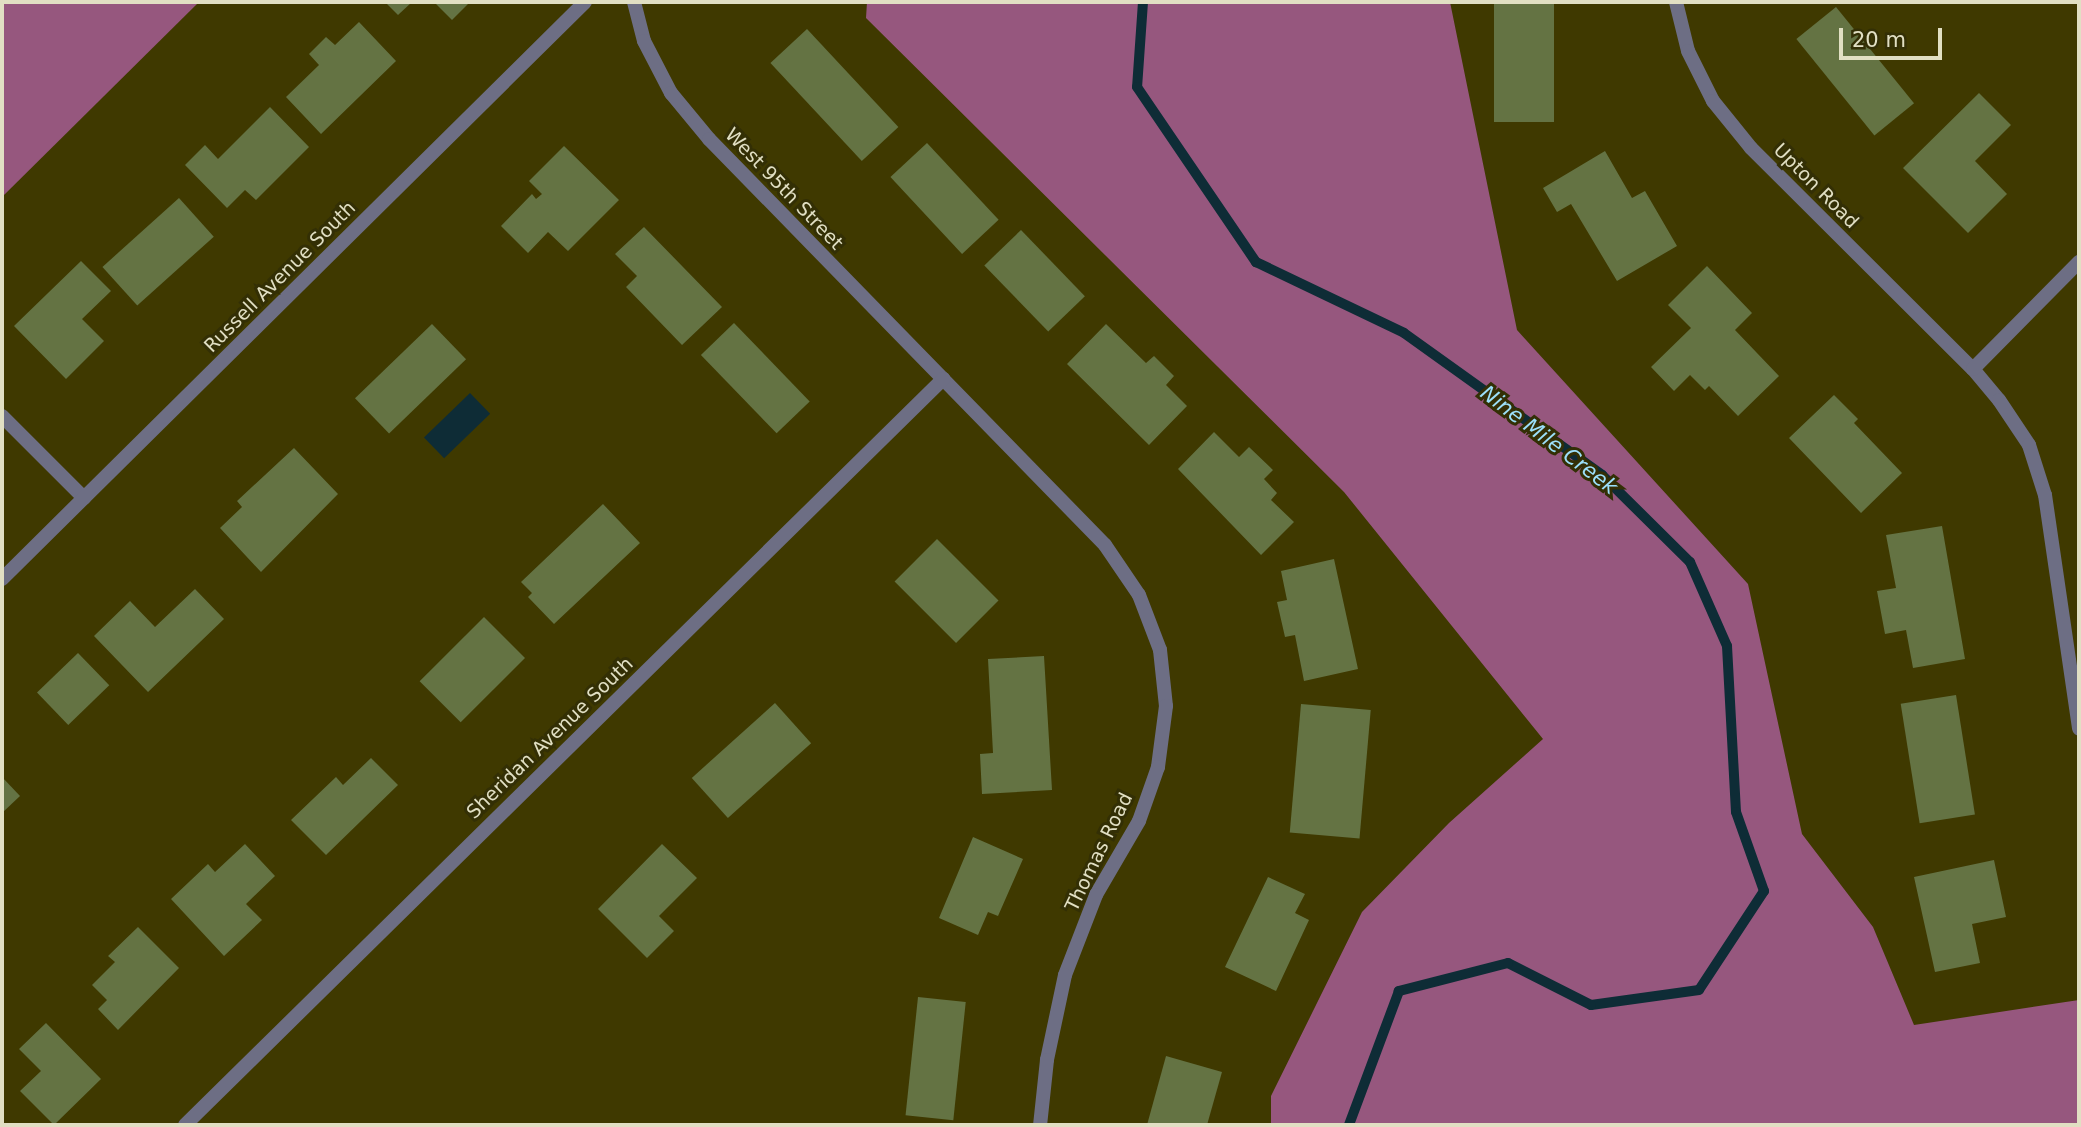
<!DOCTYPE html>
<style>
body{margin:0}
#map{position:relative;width:2081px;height:1127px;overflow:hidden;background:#3f3900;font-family:"DejaVu Sans",sans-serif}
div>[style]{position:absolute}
.forest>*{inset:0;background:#96577e}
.water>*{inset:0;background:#0e2c36;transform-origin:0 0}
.stream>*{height:10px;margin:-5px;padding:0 5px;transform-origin:5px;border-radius:5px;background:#0e2c36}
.building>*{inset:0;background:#647343;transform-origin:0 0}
.minor>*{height:14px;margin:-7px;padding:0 7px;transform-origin:7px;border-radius:7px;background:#6d6e84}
span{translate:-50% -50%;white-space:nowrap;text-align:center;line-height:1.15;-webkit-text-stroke:6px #332f05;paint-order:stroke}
.street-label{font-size:19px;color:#e1dfc3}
.water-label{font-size:21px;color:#9ce0fa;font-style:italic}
.frame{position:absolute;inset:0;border:4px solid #e1dfc3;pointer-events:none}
.scale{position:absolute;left:1839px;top:28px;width:103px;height:32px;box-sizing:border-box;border:4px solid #e1dfc3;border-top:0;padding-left:9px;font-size:21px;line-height:24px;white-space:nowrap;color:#e1dfc3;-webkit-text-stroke:5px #332f05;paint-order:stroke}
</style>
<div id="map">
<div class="forest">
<div style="clip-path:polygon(2px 2px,199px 2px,2px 197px)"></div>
<div style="clip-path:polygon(867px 2px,1450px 2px,1517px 330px,1748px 584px,1802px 834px,1873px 927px,1914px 1025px,2079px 1000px,2079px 1125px,1271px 1125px,1271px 1096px,1362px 912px,1449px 823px,1543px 739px,1344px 492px,866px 18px)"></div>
</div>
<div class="water">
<div style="left:470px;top:393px;width:29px;height:64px;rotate:46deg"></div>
</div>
<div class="stream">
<div style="left:1143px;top:2px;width:85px;rotate:94deg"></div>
<div style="left:1137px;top:87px;width:212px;rotate:55.8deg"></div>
<div style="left:1256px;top:262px;width:164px;rotate:25.6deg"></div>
<div style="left:1404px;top:333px;width:244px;rotate:35.6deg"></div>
<div style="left:1602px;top:475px;width:124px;rotate:44.7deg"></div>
<div style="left:1690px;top:562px;width:92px;rotate:66.2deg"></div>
<div style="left:1727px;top:646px;width:166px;rotate:86.9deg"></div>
<div style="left:1736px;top:812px;width:84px;rotate:70.5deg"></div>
<div style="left:1764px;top:891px;width:118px;rotate:123.3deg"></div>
<div style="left:1699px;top:990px;width:109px;rotate:172.1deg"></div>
<div style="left:1591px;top:1005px;width:93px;rotate:-153.2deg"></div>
<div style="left:1508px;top:963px;width:113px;rotate:165.6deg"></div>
<div style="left:1399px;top:991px;width:143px;rotate:110.5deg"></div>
</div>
<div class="building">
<div style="clip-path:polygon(385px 2px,412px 2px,398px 15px)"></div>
<div style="clip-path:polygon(434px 2px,470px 2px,452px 20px)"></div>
<div style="left:1494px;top:2px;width:60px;height:120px"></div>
<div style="left:1836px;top:7px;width:124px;height:51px;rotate:51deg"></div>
<div style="clip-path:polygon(359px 22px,396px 61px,321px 134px,286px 97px,319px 65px,309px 54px,326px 37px,335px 45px)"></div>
<div style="left:807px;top:29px;width:134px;height:50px;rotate:47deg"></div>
<div style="clip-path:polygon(1979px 93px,2011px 125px,1975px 161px,2007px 194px,1968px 233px,1903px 168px)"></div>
<div style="clip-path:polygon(270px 107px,309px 147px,256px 200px,245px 190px,227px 208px,185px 165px,205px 145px,218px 159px)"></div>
<div style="left:927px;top:143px;width:105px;height:50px;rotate:47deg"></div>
<div style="clip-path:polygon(564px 146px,619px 200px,568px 251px,548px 232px,528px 253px,501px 226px,532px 194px,536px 199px,542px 194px,529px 181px)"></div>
<div style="clip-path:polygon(1605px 151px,1632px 198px,1645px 191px,1677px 246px,1617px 281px,1571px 204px,1557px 212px,1543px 188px)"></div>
<div style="left:179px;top:198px;width:52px;height:103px;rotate:48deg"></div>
<div style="clip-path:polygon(644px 227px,722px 307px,682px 345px,626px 287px,637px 276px,615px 254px)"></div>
<div style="left:1021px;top:230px;width:92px;height:51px;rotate:46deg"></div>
<div style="clip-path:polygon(81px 261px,111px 291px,82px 319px,104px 341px,66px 379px,14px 326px)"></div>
<div style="clip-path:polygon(1707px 266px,1752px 313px,1735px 330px,1779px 376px,1738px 416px,1709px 386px,1705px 390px,1690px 375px,1674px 391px,1651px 367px,1691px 328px,1668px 305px)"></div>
<div style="left:734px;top:323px;width:109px;height:46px;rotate:46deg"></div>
<div style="left:432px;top:324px;width:49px;height:107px;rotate:46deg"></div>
<div style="clip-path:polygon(1106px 324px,1146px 363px,1154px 356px,1174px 376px,1166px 385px,1187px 406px,1149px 445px,1067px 364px)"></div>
<div style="clip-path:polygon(1834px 395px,1858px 419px,1854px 423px,1902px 473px,1861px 513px,1789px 438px)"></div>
<div style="clip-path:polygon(1214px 432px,1239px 457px,1249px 447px,1273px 470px,1264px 479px,1277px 493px,1271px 500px,1294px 522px,1261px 555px,1178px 469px)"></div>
<div style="clip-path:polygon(294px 448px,338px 494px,261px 572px,220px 528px,242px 507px,237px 501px)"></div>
<div style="clip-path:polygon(603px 504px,640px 543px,554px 624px,528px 597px,532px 593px,521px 582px)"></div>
<div style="clip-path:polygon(1942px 526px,1965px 659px,1913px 668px,1906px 630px,1885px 634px,1877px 591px,1896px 588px,1886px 535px)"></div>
<div style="left:937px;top:539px;width:87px;height:60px;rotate:45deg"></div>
<div style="clip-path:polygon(1334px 559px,1358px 669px,1304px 681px,1295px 635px,1285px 637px,1277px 602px,1287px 600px,1281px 571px)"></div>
<div style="clip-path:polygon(195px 589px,224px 619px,148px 692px,94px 636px,130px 601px,155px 627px)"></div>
<div style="left:484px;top:617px;width:58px;height:91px;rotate:45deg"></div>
<div style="left:78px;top:653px;width:45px;height:57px;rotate:46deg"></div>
<div style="clip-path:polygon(1044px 656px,1052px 790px,982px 794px,980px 754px,993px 753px,988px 659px)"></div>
<div style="left:1956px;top:695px;width:121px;height:56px;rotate:81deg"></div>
<div style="left:775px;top:703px;width:54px;height:112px;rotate:48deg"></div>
<div style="left:1301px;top:704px;width:70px;height:129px;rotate:5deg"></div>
<div style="clip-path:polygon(371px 758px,398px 785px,326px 855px,291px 820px,336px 777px,343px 785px)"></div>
<div style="clip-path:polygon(2px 777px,20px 796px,2px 813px)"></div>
<div style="clip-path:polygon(973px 837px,1023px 859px,998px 916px,988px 912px,978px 935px,939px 918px)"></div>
<div style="clip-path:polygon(245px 844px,275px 876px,246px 904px,262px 920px,224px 956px,171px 899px,208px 864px,215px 872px)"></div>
<div style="clip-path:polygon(662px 844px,697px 878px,659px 916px,674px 931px,647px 958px,598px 909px)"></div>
<div style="clip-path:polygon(1994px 860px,2006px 917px,1972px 924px,1980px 963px,1935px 972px,1914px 877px)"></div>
<div style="clip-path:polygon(1268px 877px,1305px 894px,1295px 913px,1309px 920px,1276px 991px,1225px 967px)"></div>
<div style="clip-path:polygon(138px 927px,179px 968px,118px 1030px,98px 1009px,107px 1000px,92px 985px,115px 962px,108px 956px)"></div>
<div style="left:918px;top:997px;width:48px;height:119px;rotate:6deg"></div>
<div style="clip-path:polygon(46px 1023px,101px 1079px,54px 1125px,20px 1091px,41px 1071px,19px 1049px)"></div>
<div style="clip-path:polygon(1166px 1056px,1222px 1072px,1207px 1125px,1147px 1125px)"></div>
</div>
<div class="minor">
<div style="left:634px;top:2px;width:40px;rotate:75.6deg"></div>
<div style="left:644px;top:41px;width:59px;rotate:62.6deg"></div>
<div style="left:671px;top:93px;width:60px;rotate:50.4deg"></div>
<div style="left:709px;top:139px;width:567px;rotate:45.71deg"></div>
<div style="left:1105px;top:545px;width:60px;rotate:55.8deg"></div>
<div style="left:1139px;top:595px;width:59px;rotate:69.1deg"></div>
<div style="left:1160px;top:650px;width:56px;rotate:83.9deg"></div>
<div style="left:1166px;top:706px;width:62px;rotate:97.5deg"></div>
<div style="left:1158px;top:767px;width:57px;rotate:109.4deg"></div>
<div style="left:1139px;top:821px;width:86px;rotate:120.2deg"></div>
<div style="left:1096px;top:895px;width:86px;rotate:111.2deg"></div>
<div style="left:1065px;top:975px;width:87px;rotate:102deg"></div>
<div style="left:1047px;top:1060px;width:65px;rotate:96.1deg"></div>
<div style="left:1676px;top:2px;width:50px;rotate:76.2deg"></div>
<div style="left:1688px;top:51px;width:56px;rotate:63.4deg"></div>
<div style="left:1713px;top:101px;width:60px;rotate:51deg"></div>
<div style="left:1751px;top:148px;width:313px;rotate:44.9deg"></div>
<div style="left:1973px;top:369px;width:40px;rotate:50deg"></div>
<div style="left:1999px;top:400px;width:54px;rotate:56.3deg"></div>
<div style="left:2029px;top:445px;width:52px;rotate:72.3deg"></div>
<div style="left:2045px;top:495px;width:236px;rotate:81.7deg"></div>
<div style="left:1973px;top:369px;width:151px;rotate:-45.3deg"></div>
<div style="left:2px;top:416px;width:116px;rotate:45deg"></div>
<div style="left:2px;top:579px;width:820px;rotate:-44.7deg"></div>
<div style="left:185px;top:1125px;width:1064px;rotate:-44.54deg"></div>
</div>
<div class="street-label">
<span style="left:1816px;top:186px;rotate:45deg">Upton Road</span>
<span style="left:784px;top:189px;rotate:46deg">West 95th Street</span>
<span style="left:280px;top:277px;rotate:-45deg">Russell Avenue South</span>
<span style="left:550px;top:738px;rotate:-44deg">Sheridan Avenue South</span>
<span style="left:1099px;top:852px;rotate:-64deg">Thomas Road</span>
</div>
<div class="water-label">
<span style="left:1549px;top:440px;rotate:37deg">Nine Mile Creek</span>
</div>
<div class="frame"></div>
<div class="scale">20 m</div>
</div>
